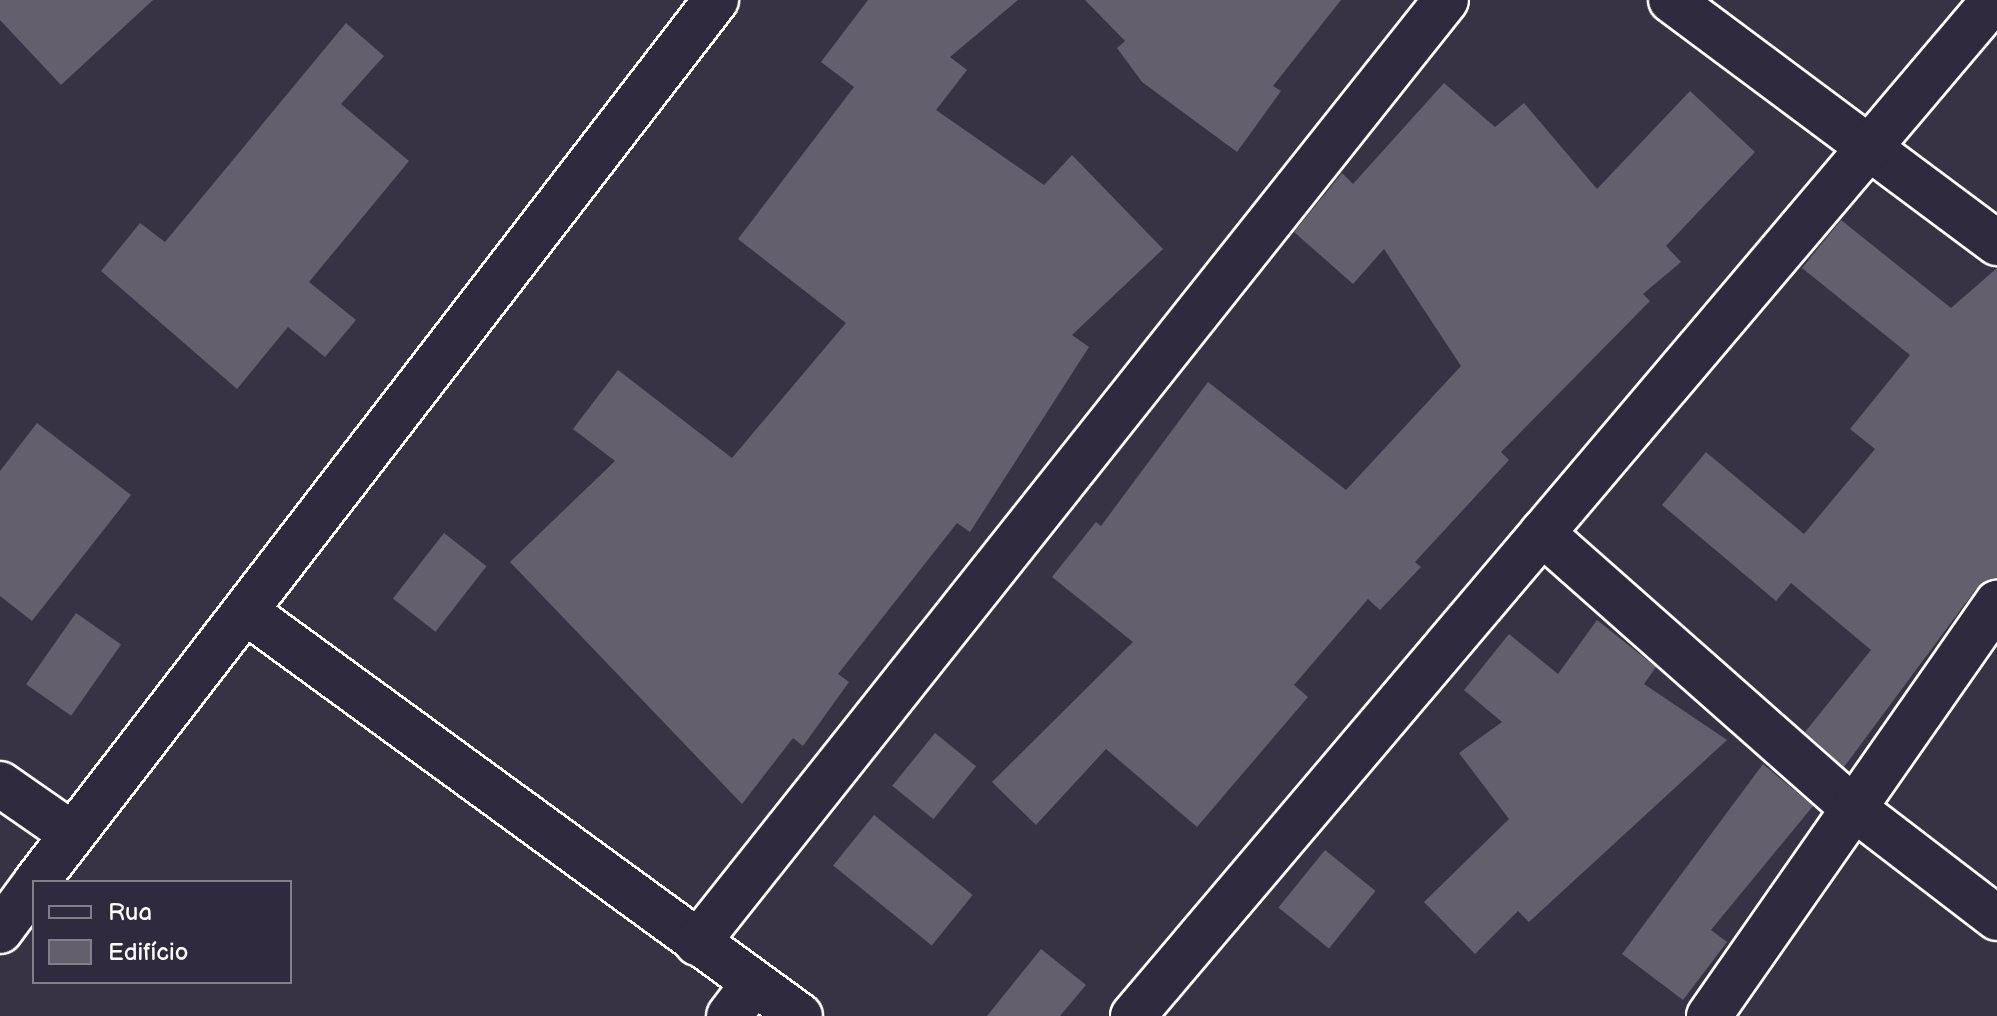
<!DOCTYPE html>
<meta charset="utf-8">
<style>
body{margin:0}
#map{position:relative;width:1997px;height:1016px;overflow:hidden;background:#373345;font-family:"Balsamiq Sans",sans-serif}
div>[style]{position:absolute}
.building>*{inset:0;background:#635f6d;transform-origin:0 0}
.roads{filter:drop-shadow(2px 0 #fff) drop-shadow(-2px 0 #fff) drop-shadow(0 2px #fff) drop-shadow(0 -2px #fff)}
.minor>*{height:44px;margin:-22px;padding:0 22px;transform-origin:22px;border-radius:22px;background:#2f2a3d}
.tertiary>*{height:44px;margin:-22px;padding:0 22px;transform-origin:22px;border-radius:22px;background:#2f2a3d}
span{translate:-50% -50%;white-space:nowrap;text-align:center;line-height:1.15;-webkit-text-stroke:8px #2f2a3d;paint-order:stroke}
.legend{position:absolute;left:32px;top:880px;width:260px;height:104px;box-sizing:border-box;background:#2f2a3d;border:2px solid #827f8b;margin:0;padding:10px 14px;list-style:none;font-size:24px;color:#fff}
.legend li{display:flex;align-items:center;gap:16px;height:40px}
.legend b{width:40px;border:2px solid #827f8b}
</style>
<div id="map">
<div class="building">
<div style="clip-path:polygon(0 0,153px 0,61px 85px,0 20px)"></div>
<div style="clip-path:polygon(868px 0,1018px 0,950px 57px,967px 70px,936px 110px,1044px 185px,1072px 155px,1163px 249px,1072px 335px,1089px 347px,970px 532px,957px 523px,838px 674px,849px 682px,803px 746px,793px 738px,742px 804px,510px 562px,615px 461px,573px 429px,618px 370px,732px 458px,846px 323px,738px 239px,854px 87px,821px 62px)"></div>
<div style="clip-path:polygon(1085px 0,1341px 0,1273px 86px,1281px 91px,1237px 152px,1142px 82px,1117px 48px,1125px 41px)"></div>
<div style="clip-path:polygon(346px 23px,384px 56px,341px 104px,409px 161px,309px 282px,356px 320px,325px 357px,288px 327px,237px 389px,101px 271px,140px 223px,165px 242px)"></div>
<div style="clip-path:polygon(1444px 83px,1495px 127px,1524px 103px,1597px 189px,1690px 91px,1755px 152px,1666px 246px,1681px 262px,1643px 294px,1650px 301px,1501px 452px,1509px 460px,1415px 562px,1421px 567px,1380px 610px,1368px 599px,1294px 685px,1308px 697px,1197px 827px,1106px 749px,1036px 825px,992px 782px,1133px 642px,1052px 577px,1096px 522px,1101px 526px,1208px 382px,1346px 490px,1461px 366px,1384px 249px,1353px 284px,1294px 232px,1342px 173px,1353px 184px)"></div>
<div style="clip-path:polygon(1841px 220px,1951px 308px,1997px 268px,1997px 578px,1976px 589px,1844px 767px,1805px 732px,1871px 650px,1791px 583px,1776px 601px,1662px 505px,1706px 452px,1804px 534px,1875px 449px,1850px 429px,1910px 355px,1802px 268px)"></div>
<div style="clip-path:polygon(37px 423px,131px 495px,32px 621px,0 596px,0 471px)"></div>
<div style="left:444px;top:533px;width:54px;height:83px;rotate:38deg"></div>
<div style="left:76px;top:613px;width:55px;height:87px;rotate:35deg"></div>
<div style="clip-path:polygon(1597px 620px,1656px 667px,1644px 684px,1727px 740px,1529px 922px,1518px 911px,1475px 954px,1424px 902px,1509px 819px,1459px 753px,1502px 722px,1464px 690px,1509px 634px,1558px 674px)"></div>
<div style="left:935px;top:733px;width:53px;height:68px;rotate:39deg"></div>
<div style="clip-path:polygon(1763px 764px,1813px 806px,1711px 930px,1727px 942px,1683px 1000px,1622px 954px)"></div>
<div style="left:874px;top:815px;width:127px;height:65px;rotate:39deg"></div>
<div style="left:1325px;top:850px;width:65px;height:74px;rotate:39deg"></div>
<div style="clip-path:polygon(1041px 949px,1086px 985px,1060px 1016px,987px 1016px)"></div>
</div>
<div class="roads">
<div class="minor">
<div style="left:1671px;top:0;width:407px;rotate:36.7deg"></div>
<div style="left:1542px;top:533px;width:412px;rotate:41.5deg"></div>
<div style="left:1851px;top:806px;width:184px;rotate:37.5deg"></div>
<div style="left:245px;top:611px;width:687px;rotate:36.12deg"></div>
<div style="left:0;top:784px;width:88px;rotate:34.8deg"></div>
<div style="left:697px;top:943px;width:1204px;rotate:-51.54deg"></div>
<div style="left:729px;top:1016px;width:40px;rotate:-53deg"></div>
<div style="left:1133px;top:1016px;width:1332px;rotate:-49.72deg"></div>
<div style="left:1709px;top:1016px;width:504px;rotate:-55.11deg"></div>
</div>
<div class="tertiary">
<div style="left:36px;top:882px;width:1114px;rotate:-52.37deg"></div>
<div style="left:0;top:931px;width:57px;rotate:-53.5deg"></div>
</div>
</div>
<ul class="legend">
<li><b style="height:10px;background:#2f2a3d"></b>Rua</li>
<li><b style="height:22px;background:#635f6d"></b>Edifício</li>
</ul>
</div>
